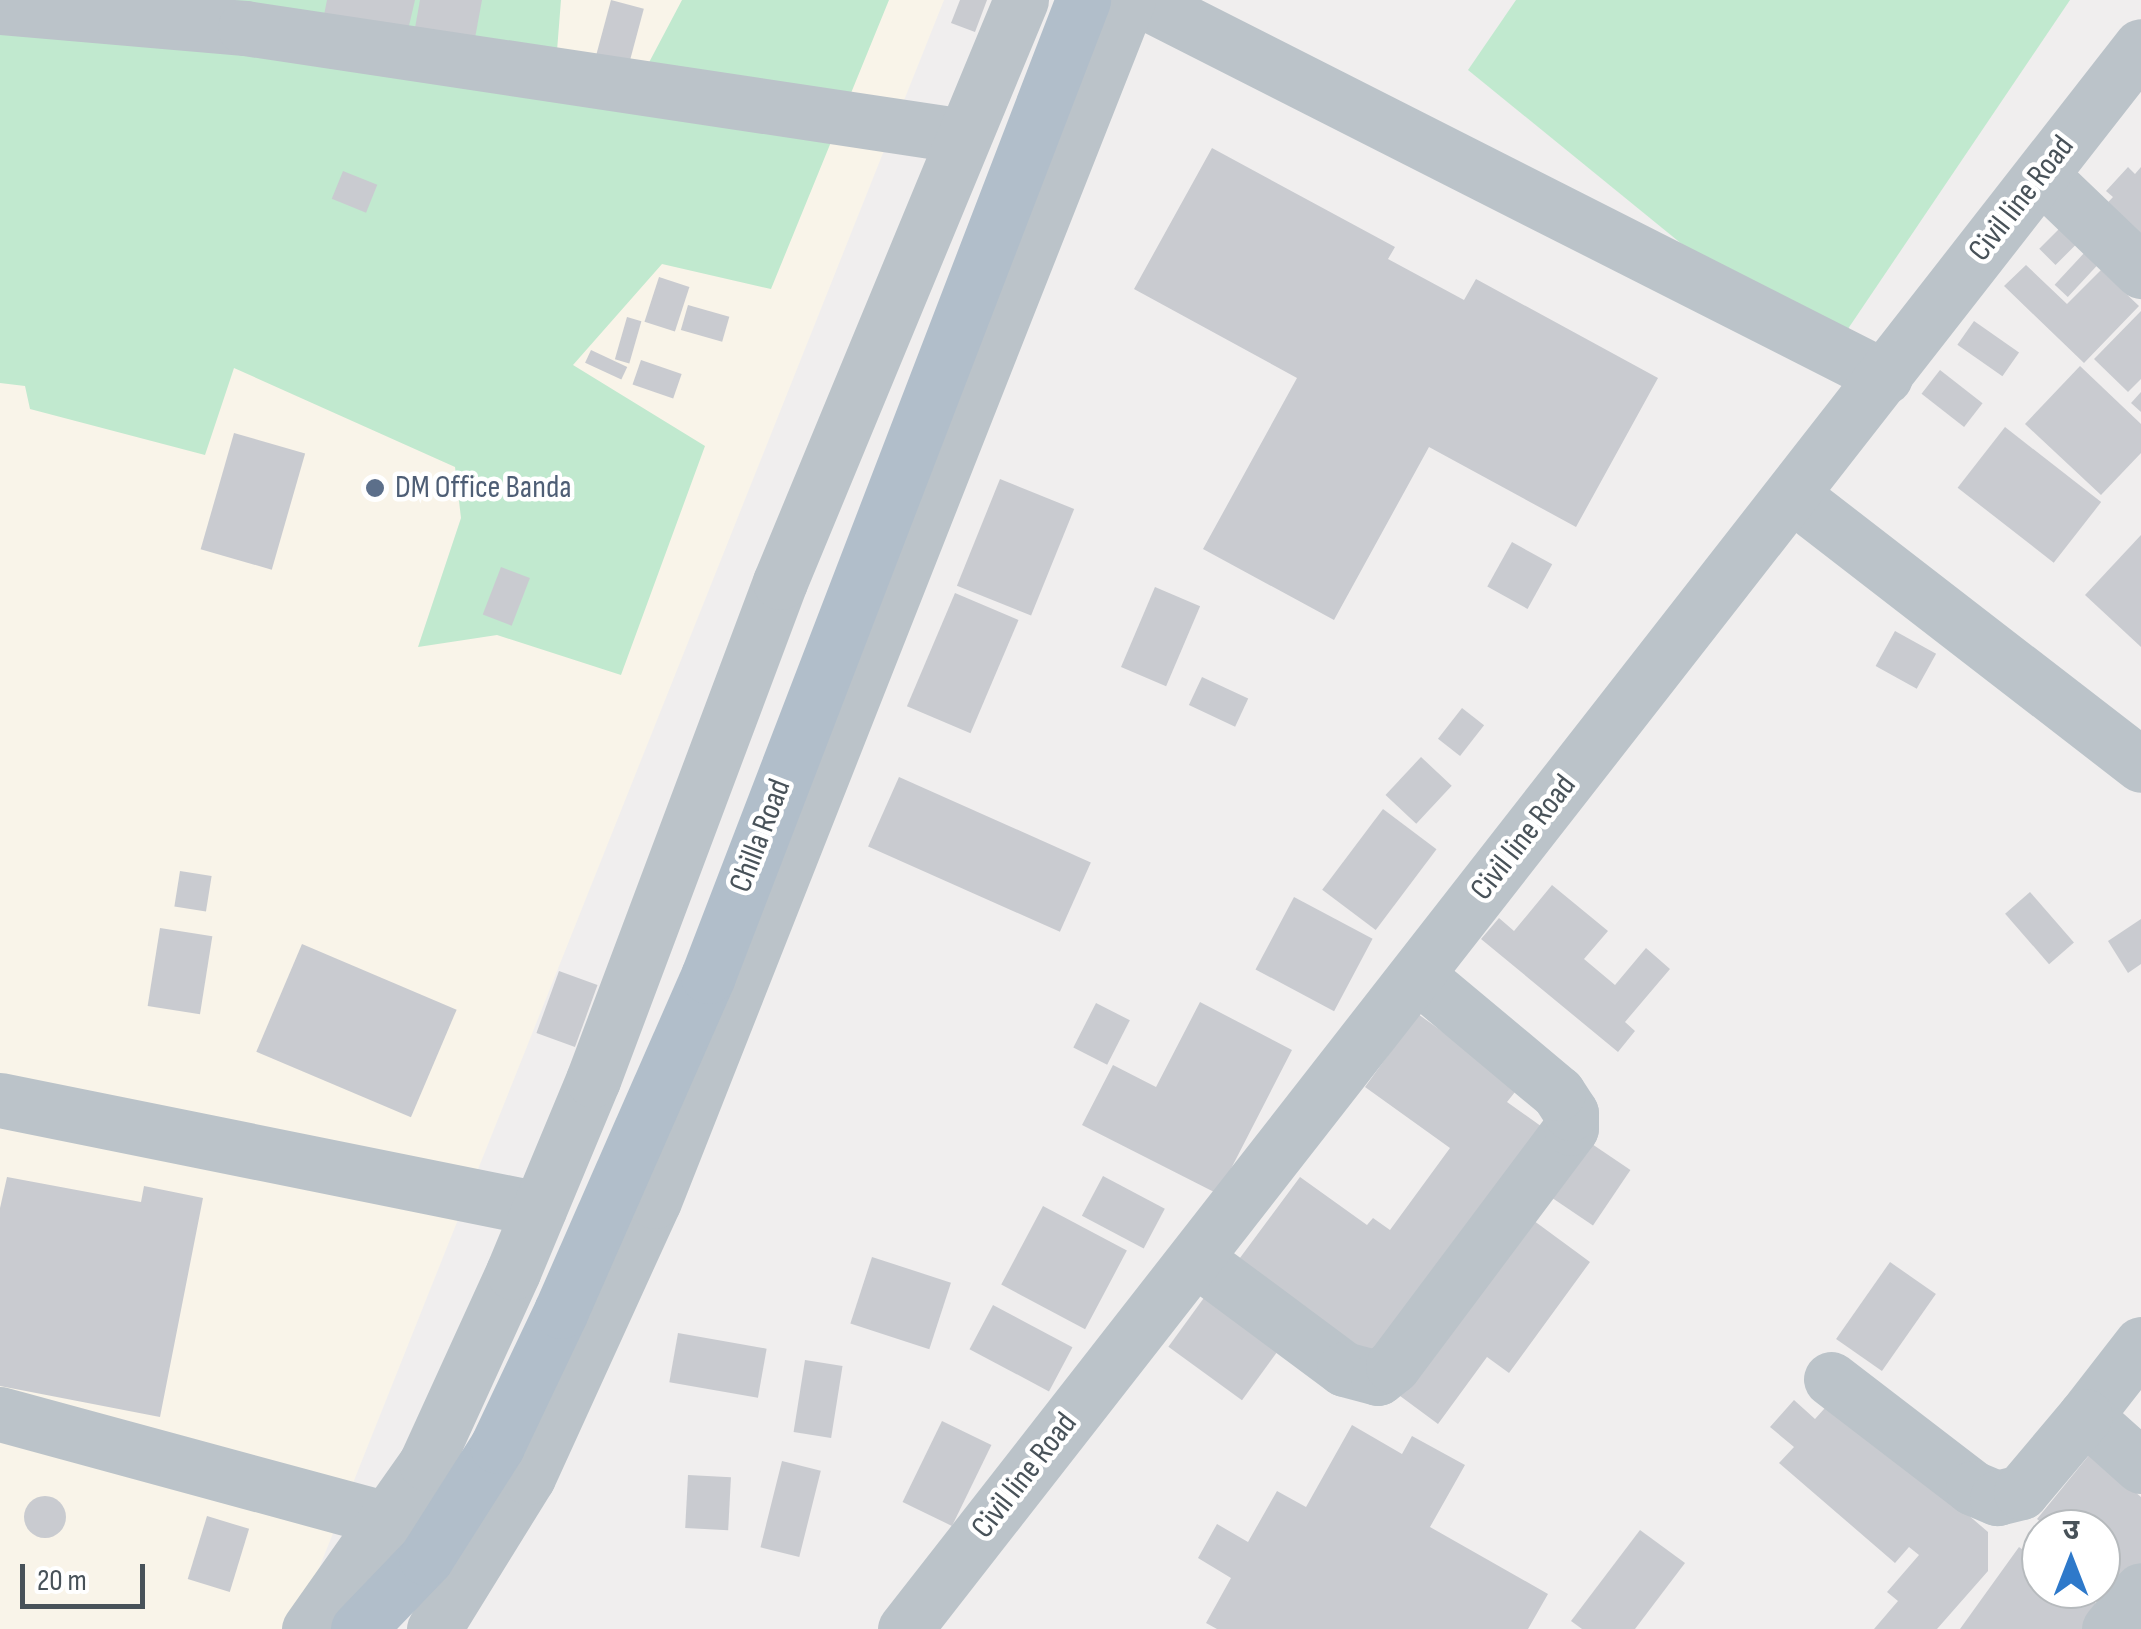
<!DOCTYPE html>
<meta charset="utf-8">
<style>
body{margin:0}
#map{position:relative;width:2141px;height:1629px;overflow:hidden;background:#f0eeee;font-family:"Sofia Sans Condensed","Noto Sans Devanagari",sans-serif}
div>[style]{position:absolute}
.commercial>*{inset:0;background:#f9f4e9}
.green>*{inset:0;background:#c1e9cf}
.building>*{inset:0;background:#c9cbd0;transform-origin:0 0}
.round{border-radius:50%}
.minor>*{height:55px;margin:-27.5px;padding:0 27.5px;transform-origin:27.5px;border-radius:27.5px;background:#bbc3c9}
.major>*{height:55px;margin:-27.5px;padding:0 27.5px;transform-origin:27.5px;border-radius:27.5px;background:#b1beca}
.dots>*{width:28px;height:28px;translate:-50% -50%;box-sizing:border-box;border:5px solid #fff;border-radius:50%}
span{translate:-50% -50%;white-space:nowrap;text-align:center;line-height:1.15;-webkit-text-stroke:9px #fff;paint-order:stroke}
.street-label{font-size:32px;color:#485259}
.service-label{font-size:32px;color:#4e5e75}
.left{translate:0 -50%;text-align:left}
.north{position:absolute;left:2021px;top:1509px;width:100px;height:100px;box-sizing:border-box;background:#fff;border:2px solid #b6babd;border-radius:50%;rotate:0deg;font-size:28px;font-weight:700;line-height:40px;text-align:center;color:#485259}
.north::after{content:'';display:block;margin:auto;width:35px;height:45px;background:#2e79ca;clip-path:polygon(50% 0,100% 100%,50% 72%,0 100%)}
.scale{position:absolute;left:20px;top:1564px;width:125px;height:45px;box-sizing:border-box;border:5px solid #485259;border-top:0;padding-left:12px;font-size:30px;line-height:35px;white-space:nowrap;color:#485259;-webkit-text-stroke:8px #fff;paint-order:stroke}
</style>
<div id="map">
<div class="commercial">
<div style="clip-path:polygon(0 0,944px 0,302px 1611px,281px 1629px,0 1629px)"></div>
</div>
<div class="green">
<div style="clip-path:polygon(0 0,561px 0,555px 76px,626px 106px,682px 0,889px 0,771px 289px,662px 264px,573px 365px,705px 446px,621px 675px,497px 635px,418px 647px,461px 518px,455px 467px,234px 368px,205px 455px,30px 409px,25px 386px,0 383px)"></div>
<div style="clip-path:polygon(1516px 0,2070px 0,1831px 354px,1699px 258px,1468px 70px)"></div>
</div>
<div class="building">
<div style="clip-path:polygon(327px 0,415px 0,405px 43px,322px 25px)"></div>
<div style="clip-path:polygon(420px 0,482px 0,473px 49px,413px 39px)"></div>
<div style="left:611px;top:0;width:34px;height:64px;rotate:15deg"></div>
<div style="clip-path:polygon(960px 0,987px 0,975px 32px,951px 23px)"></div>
<div style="clip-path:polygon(1212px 148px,1395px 247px,1388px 259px,1464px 300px,1476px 279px,1658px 378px,1576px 527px,1429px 447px,1334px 620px,1203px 549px,1297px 378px,1134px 289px)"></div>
<div style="clip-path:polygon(2128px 167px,2135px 174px,2141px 167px,2141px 244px,2095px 216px,2113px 197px,2106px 191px)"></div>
<div style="left:343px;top:171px;width:37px;height:30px;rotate:22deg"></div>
<div style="left:2064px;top:224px;width:23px;height:35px;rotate:45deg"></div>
<div style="left:2086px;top:251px;width:18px;height:46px;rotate:43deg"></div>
<div style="clip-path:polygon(2026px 265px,2067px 304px,2101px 270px,2139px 306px,2084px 363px,2004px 286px)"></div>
<div style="left:659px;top:277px;width:32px;height:47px;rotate:18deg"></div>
<div style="left:688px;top:305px;width:43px;height:26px;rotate:16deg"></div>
<div style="clip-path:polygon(2141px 311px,2141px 379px,2128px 392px,2094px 359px)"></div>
<div style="left:627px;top:317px;width:15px;height:44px;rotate:16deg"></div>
<div style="left:1974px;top:321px;width:55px;height:29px;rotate:35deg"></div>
<div style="left:591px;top:350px;width:40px;height:14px;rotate:25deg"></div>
<div style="left:641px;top:360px;width:43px;height:26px;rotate:19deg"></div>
<div style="clip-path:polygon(2080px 366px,2141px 424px,2141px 453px,2101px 495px,2025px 424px)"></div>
<div style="left:1940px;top:370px;width:54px;height:30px;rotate:38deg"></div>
<div style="clip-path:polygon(2141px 392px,2141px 412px,2131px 403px)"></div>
<div style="left:2005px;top:427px;width:122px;height:77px;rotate:38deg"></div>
<div style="left:234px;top:433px;width:74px;height:121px;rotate:16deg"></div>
<div style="left:1000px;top:479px;width:80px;height:115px;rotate:22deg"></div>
<div style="clip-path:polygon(2141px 535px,2141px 647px,2085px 595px)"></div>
<div style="left:1512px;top:542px;width:46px;height:51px;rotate:29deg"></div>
<div style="left:501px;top:567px;width:31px;height:51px;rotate:21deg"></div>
<div style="left:1155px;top:587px;width:49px;height:87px;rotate:23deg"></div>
<div style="left:955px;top:593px;width:69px;height:123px;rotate:23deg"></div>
<div style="left:1895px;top:631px;width:47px;height:40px;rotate:29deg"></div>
<div style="left:1202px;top:677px;width:51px;height:31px;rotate:25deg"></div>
<div style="left:1462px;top:708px;width:28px;height:39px;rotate:38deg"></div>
<div style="left:1421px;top:757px;width:42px;height:52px;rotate:43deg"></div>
<div style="left:899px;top:777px;width:210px;height:76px;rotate:24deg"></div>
<div style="left:1383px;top:809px;width:67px;height:101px;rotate:37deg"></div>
<div style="left:180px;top:871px;width:32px;height:36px;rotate:9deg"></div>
<div style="clip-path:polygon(1552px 885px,1608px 931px,1584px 959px,1615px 985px,1646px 948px,1670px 969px,1625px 1022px,1635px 1031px,1618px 1052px,1481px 939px,1499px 918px,1514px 931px)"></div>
<div style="left:2030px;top:892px;width:67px;height:33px;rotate:49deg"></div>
<div style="left:1294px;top:897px;width:89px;height:82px;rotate:28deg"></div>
<div style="clip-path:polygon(2141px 919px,2141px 964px,2128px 973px,2108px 941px)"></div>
<div style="left:160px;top:928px;width:53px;height:79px;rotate:9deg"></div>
<div style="left:302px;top:944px;width:168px;height:117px;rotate:23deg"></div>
<div style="left:559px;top:971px;width:41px;height:66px;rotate:20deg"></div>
<div style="clip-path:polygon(1200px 1002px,1292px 1050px,1218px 1194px,1082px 1125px,1113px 1065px,1156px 1087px)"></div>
<div style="left:1096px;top:1003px;width:38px;height:50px;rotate:27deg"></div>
<div style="clip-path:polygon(1418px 1014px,1519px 1087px,1507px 1102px,1552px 1134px,1377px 1376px,1231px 1270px,1300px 1177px,1367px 1225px,1373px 1218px,1390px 1230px,1450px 1148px,1365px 1087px)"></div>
<div style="left:1589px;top:1142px;width:50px;height:67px;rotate:34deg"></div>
<div style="left:1103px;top:1176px;width:70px;height:45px;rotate:28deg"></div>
<div style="clip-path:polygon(7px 1177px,141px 1202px,144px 1186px,203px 1198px,160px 1417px,0 1386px,0 1208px)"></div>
<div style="left:1043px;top:1206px;width:95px;height:89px;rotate:28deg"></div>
<div style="clip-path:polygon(1522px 1212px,1590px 1262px,1509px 1373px,1487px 1357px,1438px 1424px,1392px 1390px)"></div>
<div style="left:872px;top:1257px;width:83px;height:70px;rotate:18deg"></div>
<div style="left:1890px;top:1262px;width:56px;height:94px;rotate:35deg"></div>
<div style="left:1206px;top:1295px;width:91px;height:64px;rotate:36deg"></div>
<div style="left:993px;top:1305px;width:90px;height:50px;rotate:28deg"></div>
<div style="left:678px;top:1333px;width:90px;height:50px;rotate:10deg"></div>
<div style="left:805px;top:1360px;width:38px;height:73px;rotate:9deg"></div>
<div style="clip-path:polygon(1833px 1399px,1988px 1532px,1988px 1571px,1937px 1629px,1874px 1629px,1898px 1601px,1887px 1592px,1919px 1555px,1909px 1547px,1895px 1563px,1779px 1463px,1794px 1447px,1770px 1427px,1794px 1400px,1815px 1419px)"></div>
<div style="left:942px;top:1421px;width:55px;height:90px;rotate:26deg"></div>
<div style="clip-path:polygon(1352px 1425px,1402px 1454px,1412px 1436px,1465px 1465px,1430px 1527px,1548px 1594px,1528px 1629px,1217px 1629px,1206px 1623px,1231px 1578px,1198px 1558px,1217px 1524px,1248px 1542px,1277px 1491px,1306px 1507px)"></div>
<div style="clip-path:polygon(2090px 1454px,2141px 1497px,2141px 1570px,2123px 1591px,2101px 1572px,2101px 1529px,2049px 1529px,2037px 1519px)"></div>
<div style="left:782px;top:1461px;width:40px;height:89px;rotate:14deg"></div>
<div style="left:688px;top:1475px;width:43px;height:53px;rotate:3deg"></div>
<div class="round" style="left:24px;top:1496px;width:42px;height:42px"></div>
<div style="left:207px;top:1516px;width:44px;height:66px;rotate:17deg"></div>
<div style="clip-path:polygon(1640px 1530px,1685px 1563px,1635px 1629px,1582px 1629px,1571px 1621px)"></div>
<div style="clip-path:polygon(2019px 1547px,2041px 1563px,2041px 1589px,2076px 1589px,2102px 1608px,2086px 1629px,1960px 1629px)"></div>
</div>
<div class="minor">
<div style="left:1141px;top:0;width:834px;rotate:26.87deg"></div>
<div style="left:0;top:7px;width:246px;rotate:4.9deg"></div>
<div style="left:245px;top:28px;width:727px;rotate:8.54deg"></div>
<div style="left:2041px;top:175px;width:139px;rotate:43.8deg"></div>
<div style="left:1792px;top:495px;width:441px;rotate:37.7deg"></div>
<div style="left:0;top:1100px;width:550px;rotate:11.43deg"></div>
<div style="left:1196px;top:1259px;width:184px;rotate:36.6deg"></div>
<div style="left:1344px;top:1369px;width:35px;rotate:15deg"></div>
<div style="left:1378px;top:1378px;width:19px;rotate:-39deg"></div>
<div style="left:1393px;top:1366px;width:297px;rotate:-53.2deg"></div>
<div style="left:1571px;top:1128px;width:15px;rotate:-90deg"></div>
<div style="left:1571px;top:1113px;width:24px;rotate:-123deg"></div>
<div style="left:1558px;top:1093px;width:184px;rotate:-140.1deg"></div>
<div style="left:2141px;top:1344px;width:91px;rotate:127.9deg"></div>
<div style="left:2085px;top:1416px;width:75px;rotate:41.8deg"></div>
<div style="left:1831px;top:1379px;width:179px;rotate:37.5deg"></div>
<div style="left:1973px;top:1488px;width:26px;rotate:23deg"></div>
<div style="left:1997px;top:1498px;width:25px;rotate:-14deg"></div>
<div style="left:2021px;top:1492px;width:99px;rotate:-49.9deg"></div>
<div style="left:0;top:1414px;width:403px;rotate:15.2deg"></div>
<div style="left:309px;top:1629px;width:203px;rotate:-54.8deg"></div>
<div style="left:426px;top:1463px;width:210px;rotate:-65.5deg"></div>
<div style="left:513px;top:1272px;width:208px;rotate:-67.4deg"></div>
<div style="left:593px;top:1080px;width:532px;rotate:-69.42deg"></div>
<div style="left:780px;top:582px;width:630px;rotate:-67.51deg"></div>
<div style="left:434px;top:1629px;width:179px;rotate:-58.3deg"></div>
<div style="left:528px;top:1477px;width:303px;rotate:-65.5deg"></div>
<div style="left:654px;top:1201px;width:1291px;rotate:-68.46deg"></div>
<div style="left:905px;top:1629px;width:2008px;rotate:-52.02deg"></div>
<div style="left:2109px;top:1629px;width:50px;rotate:-50.6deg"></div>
</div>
<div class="major">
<div style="left:358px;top:1629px;width:98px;rotate:-46.2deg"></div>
<div style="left:426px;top:1558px;width:133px;rotate:-57.6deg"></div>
<div style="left:497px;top:1446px;width:149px;rotate:-64.6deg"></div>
<div style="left:561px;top:1311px;width:366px;rotate:-66.3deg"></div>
<div style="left:708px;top:976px;width:1046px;rotate:-68.98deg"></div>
</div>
<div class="dots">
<div style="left:375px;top:488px;background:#5c6f8a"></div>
</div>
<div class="street-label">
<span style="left:2022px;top:199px;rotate:-52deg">Civil line Road</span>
<span style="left:761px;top:836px;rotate:-69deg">Chilla Road</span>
<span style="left:1524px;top:838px;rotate:-52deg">Civil line Road</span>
<span style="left:1025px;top:1476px;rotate:-52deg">Civil line Road</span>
</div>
<div class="service-label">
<span class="left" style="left:395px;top:488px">DM Office Banda</span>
</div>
<div class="north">उ</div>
<div class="scale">20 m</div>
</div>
